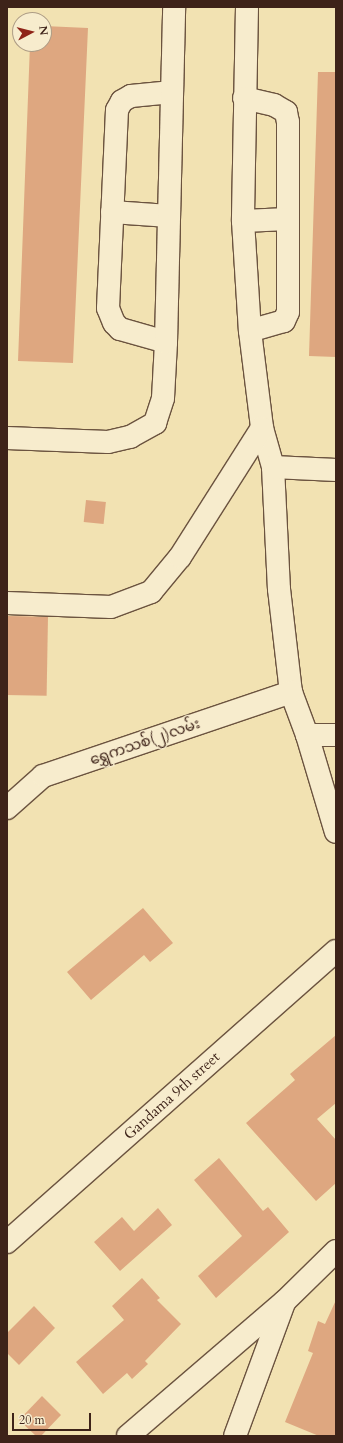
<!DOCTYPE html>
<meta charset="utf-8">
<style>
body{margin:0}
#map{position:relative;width:343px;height:1443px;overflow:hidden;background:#f2e2b2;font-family:Cardo,"Noto Sans Myanmar",serif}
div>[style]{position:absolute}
.building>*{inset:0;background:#dea780;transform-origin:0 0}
.roads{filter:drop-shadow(1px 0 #6b533f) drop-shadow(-1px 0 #6b533f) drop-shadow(0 1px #6b533f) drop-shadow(0 -1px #6b533f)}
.minor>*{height:22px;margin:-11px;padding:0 11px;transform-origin:11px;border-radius:11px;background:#f7eccd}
span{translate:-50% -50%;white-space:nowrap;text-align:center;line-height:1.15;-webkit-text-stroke:3px #f7eccd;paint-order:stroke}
.street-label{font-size:15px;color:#3e2319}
.frame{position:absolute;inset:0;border:8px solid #3e2319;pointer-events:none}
.north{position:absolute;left:12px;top:12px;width:40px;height:40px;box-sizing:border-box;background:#f7eccd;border:1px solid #ad9c85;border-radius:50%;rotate:83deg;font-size:11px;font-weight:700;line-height:16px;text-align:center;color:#3e2319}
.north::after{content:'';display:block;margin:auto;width:14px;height:18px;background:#8f2418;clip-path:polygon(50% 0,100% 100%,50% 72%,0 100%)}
.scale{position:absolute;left:12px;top:1413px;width:79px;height:18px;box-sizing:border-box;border:2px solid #3e2319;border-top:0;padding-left:5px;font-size:12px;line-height:14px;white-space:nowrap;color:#3e2319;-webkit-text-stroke:3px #f7eccd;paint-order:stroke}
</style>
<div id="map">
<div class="building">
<div style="clip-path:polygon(44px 26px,88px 28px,73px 363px,18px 361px,30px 44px,44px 44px)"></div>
<div style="clip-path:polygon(318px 72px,336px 72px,336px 357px,309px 356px)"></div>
<div style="left:86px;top:500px;width:20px;height:22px;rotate:6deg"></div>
<div style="left:7px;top:616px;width:41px;height:79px;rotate:1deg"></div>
<div style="clip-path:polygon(143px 908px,173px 943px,150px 962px,144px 955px,91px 1000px,67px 972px)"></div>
<div style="clip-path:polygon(336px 1035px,336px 1103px,317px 1119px,336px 1140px,336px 1183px,316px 1201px,246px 1123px,295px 1080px,290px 1074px)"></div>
<div style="clip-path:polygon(219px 1158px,263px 1211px,268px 1207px,289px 1232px,216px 1298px,198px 1276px,242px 1236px,194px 1180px)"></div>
<div style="clip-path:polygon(158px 1208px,172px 1225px,120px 1271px,94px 1242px,122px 1217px,134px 1231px)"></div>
<div style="clip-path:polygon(142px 1278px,160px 1298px,157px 1300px,181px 1324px,145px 1361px,148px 1364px,132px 1379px,127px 1373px,103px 1394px,76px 1362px,124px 1320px,112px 1306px)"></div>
<div style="clip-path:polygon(336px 1300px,336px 1436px,319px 1436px,285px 1422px,313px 1353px,308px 1351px,318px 1321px,325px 1324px)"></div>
<div style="clip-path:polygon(34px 1306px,55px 1328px,19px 1365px,7px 1353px,7px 1333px)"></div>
<div style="clip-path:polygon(42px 1396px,61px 1415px,41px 1436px,36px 1436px,19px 1420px)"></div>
</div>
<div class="roads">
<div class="minor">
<div style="left:247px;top:7px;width:214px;rotate:91.1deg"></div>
<div style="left:243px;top:221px;width:110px;rotate:86.4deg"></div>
<div style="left:250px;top:331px;width:98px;rotate:82.9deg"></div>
<div style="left:262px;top:428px;width:41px;rotate:74.2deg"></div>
<div style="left:273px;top:467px;width:122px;rotate:87.2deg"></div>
<div style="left:279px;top:589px;width:104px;rotate:83.4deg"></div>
<div style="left:291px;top:692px;width:46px;rotate:69.6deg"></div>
<div style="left:307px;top:735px;width:101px;rotate:73.4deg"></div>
<div style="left:244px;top:98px;width:31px;rotate:13deg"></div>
<div style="left:274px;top:105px;width:14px;rotate:30deg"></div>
<div style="left:286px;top:112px;width:10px;rotate:79deg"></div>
<div style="left:288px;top:122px;width:190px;rotate:90deg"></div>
<div style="left:288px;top:312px;width:10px;rotate:114deg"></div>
<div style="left:284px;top:321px;width:35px;rotate:164deg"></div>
<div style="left:112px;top:212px;width:57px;rotate:4deg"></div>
<div style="left:243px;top:221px;width:45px;rotate:-2.5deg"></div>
<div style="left:166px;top:342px;width:48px;rotate:-164.2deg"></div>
<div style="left:120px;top:329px;width:8px;rotate:-135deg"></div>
<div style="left:114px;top:323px;width:16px;rotate:-112deg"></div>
<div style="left:108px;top:308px;width:198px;rotate:-87.4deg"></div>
<div style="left:117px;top:110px;width:10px;rotate:-61deg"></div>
<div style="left:122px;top:101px;width:10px;rotate:-29deg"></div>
<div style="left:131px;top:96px;width:41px;rotate:-5.6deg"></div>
<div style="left:7px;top:438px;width:101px;rotate:2.3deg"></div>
<div style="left:108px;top:442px;width:23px;rotate:-13deg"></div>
<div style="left:130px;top:437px;width:29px;rotate:-29deg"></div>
<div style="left:155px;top:423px;width:26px;rotate:-72deg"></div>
<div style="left:163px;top:398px;width:56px;rotate:-86.9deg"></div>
<div style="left:166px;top:342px;width:335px;rotate:-88.6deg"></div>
<div style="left:273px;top:467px;width:63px;rotate:2.7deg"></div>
<div style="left:7px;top:603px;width:104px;rotate:2.2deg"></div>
<div style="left:111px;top:607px;width:43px;rotate:-20.6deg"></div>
<div style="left:151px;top:592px;width:45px;rotate:-50.4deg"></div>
<div style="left:180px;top:557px;width:153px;rotate:-57.6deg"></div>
<div style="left:307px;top:735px;width:29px"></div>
<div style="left:7px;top:808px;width:48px;rotate:-41.6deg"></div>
<div style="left:43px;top:776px;width:262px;rotate:-18.7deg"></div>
<div style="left:7px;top:1242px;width:439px;rotate:-41.5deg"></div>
<div style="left:128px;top:1436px;width:206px;rotate:-40.7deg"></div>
<div style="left:284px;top:1302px;width:73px;rotate:-44.4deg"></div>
<div style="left:235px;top:1436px;width:142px;rotate:-69.8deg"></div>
</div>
</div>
<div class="street-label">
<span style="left:145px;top:742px;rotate:-19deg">ရွှေကသစ်(၂)လမ်း</span>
<span style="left:172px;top:1096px;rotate:-42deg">Gandama 9th street</span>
</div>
<div class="frame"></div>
<div class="north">N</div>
<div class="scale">20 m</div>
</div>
